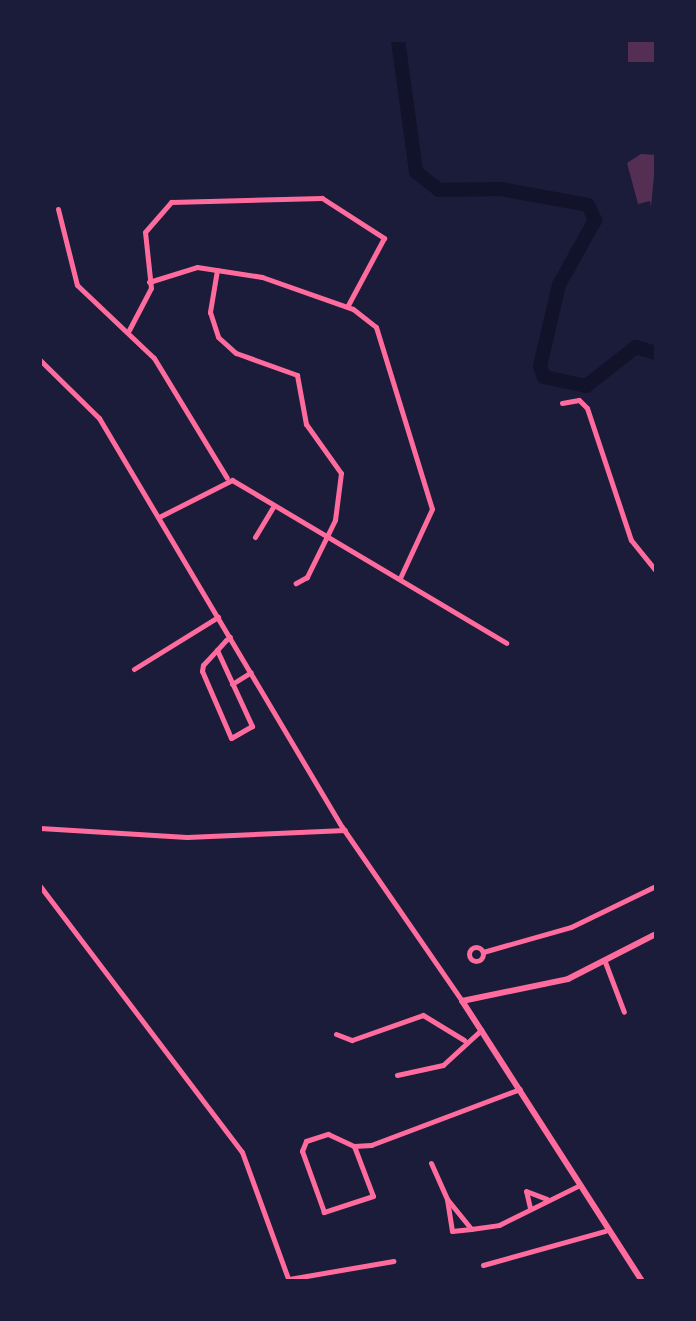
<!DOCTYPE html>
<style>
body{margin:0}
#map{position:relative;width:696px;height:1321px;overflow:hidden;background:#1b1b3a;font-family:Poppins,sans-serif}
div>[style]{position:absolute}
.river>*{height:14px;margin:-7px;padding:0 7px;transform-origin:7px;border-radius:7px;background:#12122b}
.building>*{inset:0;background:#542f53;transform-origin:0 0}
.minor>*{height:5px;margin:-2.5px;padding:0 2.5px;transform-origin:2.5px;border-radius:2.5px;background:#ff6b9d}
.minor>.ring{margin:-2.5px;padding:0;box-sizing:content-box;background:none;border:5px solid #ff6b9d;border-radius:50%}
.tertiary>*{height:6px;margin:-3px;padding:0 3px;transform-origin:3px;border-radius:3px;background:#ff6b9d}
span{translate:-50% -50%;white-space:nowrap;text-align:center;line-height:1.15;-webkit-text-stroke:7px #1b1b3a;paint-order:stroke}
.frame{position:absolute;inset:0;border:42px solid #1b1b3a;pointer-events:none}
</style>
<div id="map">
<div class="river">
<div style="left:398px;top:40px;width:133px;rotate:82.2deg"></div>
<div style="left:416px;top:172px;width:29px;rotate:38deg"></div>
<div style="left:439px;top:190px;width:62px;rotate:-0.9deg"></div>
<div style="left:501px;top:189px;width:88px;rotate:10.4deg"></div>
<div style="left:588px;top:205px;width:17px;rotate:65deg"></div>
<div style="left:595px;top:220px;width:74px;rotate:119deg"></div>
<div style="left:559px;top:285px;width:83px;rotate:103.2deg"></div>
<div style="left:540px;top:366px;width:12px;rotate:70deg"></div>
<div style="left:544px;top:377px;width:43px;rotate:12.1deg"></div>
<div style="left:586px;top:386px;width:63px;rotate:-38deg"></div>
<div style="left:636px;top:347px;width:21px;rotate:17deg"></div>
</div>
<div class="building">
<div style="left:628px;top:40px;width:28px;height:22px"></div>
<div style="clip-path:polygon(641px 154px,656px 155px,651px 207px,650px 201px,638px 204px,627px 163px)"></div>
</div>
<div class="minor">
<div style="left:58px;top:209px;width:78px;rotate:76deg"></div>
<div style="left:77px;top:285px;width:106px;rotate:43.5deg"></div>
<div style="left:154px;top:358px;width:140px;rotate:58.7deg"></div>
<div style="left:217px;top:270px;width:43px;rotate:99.5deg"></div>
<div style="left:210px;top:312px;width:26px;rotate:72deg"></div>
<div style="left:218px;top:337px;width:24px;rotate:42deg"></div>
<div style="left:236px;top:353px;width:65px;rotate:19.8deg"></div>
<div style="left:297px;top:375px;width:50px;rotate:79.6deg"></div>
<div style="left:306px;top:424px;width:60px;rotate:54.5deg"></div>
<div style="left:341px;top:473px;width:47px;rotate:97.3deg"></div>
<div style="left:335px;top:520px;width:64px;rotate:116.2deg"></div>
<div style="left:307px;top:577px;width:13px;rotate:151deg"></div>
<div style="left:149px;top:282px;width:50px;rotate:-17.4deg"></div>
<div style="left:197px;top:267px;width:66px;rotate:8.7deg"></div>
<div style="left:262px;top:277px;width:96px;rotate:19.4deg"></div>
<div style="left:353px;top:309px;width:29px;rotate:38deg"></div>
<div style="left:376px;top:327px;width:190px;rotate:72.9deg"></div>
<div style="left:432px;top:509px;width:76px;rotate:114.9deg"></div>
<div style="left:129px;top:330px;width:47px;rotate:-62.4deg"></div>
<div style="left:151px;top:288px;width:56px;rotate:-96.1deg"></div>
<div style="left:145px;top:232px;width:40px;rotate:-49deg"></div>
<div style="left:171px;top:202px;width:151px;rotate:-1.5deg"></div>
<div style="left:322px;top:198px;width:74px;rotate:32.8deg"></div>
<div style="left:384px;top:238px;width:78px;rotate:118.2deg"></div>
<div style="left:40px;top:360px;width:83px;rotate:44.5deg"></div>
<div style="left:99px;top:418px;width:476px;rotate:59.3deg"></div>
<div style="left:342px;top:827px;width:211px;rotate:55.4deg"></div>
<div style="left:562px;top:403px;width:17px;rotate:-10deg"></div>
<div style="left:579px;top:400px;width:11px;rotate:45deg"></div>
<div style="left:587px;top:408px;width:139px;rotate:71.6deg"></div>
<div style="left:631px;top:540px;width:40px;rotate:51deg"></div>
<div style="left:159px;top:517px;width:82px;rotate:-26.9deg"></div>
<div style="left:232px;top:480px;width:319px;rotate:30.7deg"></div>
<div style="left:255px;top:537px;width:37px;rotate:-59deg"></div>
<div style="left:217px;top:650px;width:84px;rotate:65.3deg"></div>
<div style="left:252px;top:726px;width:24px;rotate:150deg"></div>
<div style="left:231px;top:738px;width:73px;rotate:-113.4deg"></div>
<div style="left:202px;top:671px;width:6px;rotate:-81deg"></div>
<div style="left:203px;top:665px;width:21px;rotate:-47deg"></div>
<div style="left:217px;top:650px;width:13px;rotate:-48deg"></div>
<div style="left:226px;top:640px;width:5px;rotate:-37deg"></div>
<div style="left:134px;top:669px;width:99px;rotate:-31.8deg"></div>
<div style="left:232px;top:684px;width:22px;rotate:-32deg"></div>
<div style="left:40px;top:828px;width:147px;rotate:3.5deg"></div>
<div style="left:187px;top:837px;width:158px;rotate:-2.5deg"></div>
<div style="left:40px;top:886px;width:334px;rotate:52.8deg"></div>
<div style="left:242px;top:1152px;width:137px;rotate:70deg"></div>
<div class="ring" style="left:469px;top:947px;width:9px;height:9px"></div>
<div style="left:483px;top:952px;width:91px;rotate:-15.9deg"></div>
<div style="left:571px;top:927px;width:94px;rotate:-25.8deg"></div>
<div style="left:605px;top:962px;width:53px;rotate:69.2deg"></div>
<div style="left:336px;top:1034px;width:17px;rotate:21deg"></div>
<div style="left:352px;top:1040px;width:75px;rotate:-19.4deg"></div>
<div style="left:423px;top:1015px;width:48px;rotate:31.4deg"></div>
<div style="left:397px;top:1075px;width:47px;rotate:-12.3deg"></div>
<div style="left:443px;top:1065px;width:52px;rotate:-42.6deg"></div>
<div style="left:354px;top:1146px;width:53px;rotate:69.2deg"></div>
<div style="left:373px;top:1196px;width:52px;rotate:161.9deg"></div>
<div style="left:324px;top:1212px;width:65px;rotate:-109.8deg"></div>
<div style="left:302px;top:1151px;width:11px;rotate:-68deg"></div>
<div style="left:306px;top:1141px;width:23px;rotate:-18deg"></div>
<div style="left:328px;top:1134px;width:29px;rotate:25deg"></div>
<div style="left:354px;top:1146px;width:17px;rotate:-3deg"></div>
<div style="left:371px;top:1145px;width:159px;rotate:-20.6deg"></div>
<div style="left:431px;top:1163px;width:39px;rotate:66deg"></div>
<div style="left:530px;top:1208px;width:17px;rotate:-103deg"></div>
<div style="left:526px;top:1191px;width:22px;rotate:21deg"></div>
<div style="left:471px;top:1229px;width:19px;rotate:174deg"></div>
<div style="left:452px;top:1231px;width:32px;rotate:-99deg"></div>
<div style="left:447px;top:1199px;width:38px;rotate:51deg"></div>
<div style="left:471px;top:1229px;width:28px;rotate:-8deg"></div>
<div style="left:499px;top:1225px;width:90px;rotate:-26.3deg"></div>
<div style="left:483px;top:1265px;width:127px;rotate:-15.6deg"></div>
<div style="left:289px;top:1279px;width:106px;rotate:-9.8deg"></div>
</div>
<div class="tertiary">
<div style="left:642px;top:1281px;width:333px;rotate:-122.7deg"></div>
<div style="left:462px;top:1001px;width:108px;rotate:-11.7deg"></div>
<div style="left:568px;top:979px;width:99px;rotate:-27.1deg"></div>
</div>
<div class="frame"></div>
</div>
